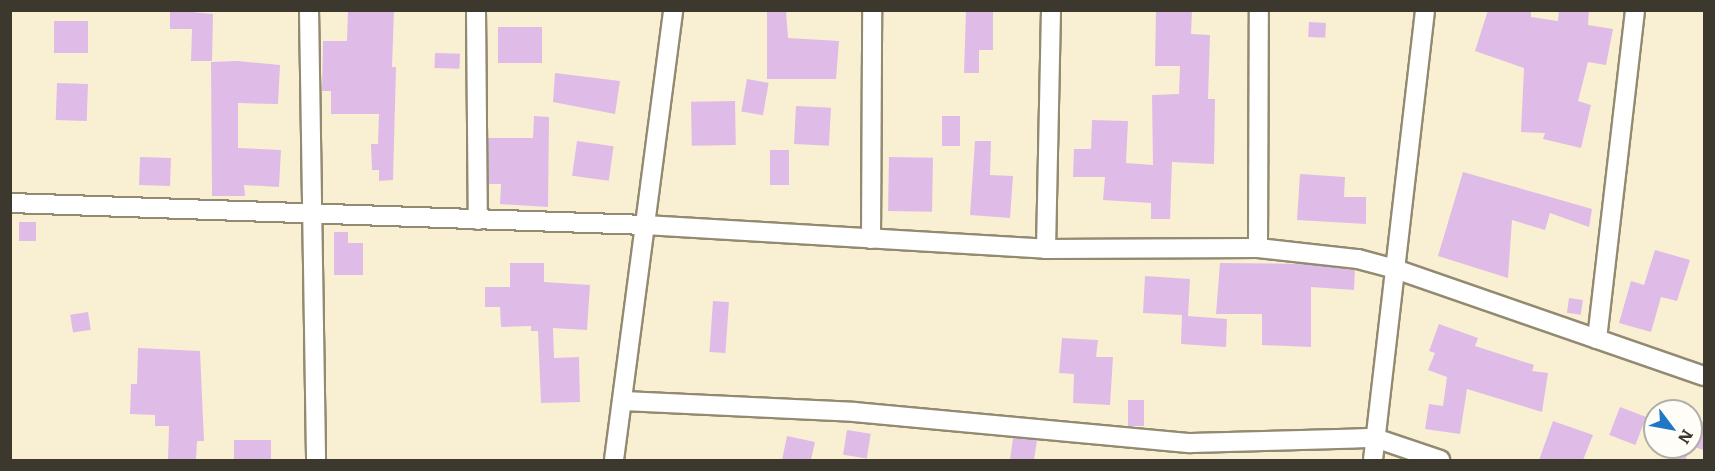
<!DOCTYPE html>
<style>
body{margin:0}
#map{position:relative;width:1715px;height:471px;overflow:hidden;background:#f9f0d4;font-family:Literata,serif}
div>[style]{position:absolute}
.building>*{inset:0;background:#debce7;transform-origin:0 0}
.roads{filter:drop-shadow(2px 0 #928a71) drop-shadow(-2px 0 #928a71) drop-shadow(0 2px #928a71) drop-shadow(0 -2px #928a71)}
.minor>*{height:18px;margin:-9px;padding:0 9px;transform-origin:9px;border-radius:9px;background:#fff}
span{translate:-50% -50%;white-space:nowrap;text-align:center;line-height:1.15;-webkit-text-stroke:4.5px #fffdf8;paint-order:stroke}
.frame{position:absolute;inset:0;border:12px solid #3c382d;pointer-events:none}
.north{position:absolute;left:1643px;top:399px;width:60px;height:60px;box-sizing:border-box;background:#fffdf8;border:2px solid #b1aea7;border-radius:50%;rotate:122deg;font-size:16px;font-weight:700;line-height:24px;text-align:center;color:#3c382d}
.north::after{content:'';display:block;margin:auto;width:21px;height:27px;background:#2077c4;clip-path:polygon(50% 0,100% 100%,50% 72%,0 100%)}
</style>
<div id="map">
<div class="building">
<div style="clip-path:polygon(170px 10px,213px 14px,212px 61px,191px 61px,192px 29px,170px 29px)"></div>
<div style="clip-path:polygon(348px 10px,394px 10px,392px 67px,396px 67px,393px 180px,379px 181px,379px 170px,372px 170px,371px 144px,378px 144px,379px 114px,331px 114px,331px 91px,322px 91px,323px 41px,347px 41px)"></div>
<div style="clip-path:polygon(767px 10px,786px 10px,788px 38px,839px 41px,836px 79px,767px 79px)"></div>
<div style="clip-path:polygon(966px 10px,993px 10px,993px 50px,979px 50px,979px 73px,964px 73px)"></div>
<div style="clip-path:polygon(1156px 10px,1192px 10px,1191px 34px,1210px 35px,1208px 99px,1215px 99px,1214px 164px,1172px 162px,1170px 219px,1151px 219px,1151px 203px,1103px 200px,1105px 177px,1073px 177px,1074px 149px,1091px 149px,1092px 120px,1128px 121px,1126px 163px,1153px 165px,1152px 95px,1179px 94px,1180px 66px,1155px 66px)"></div>
<div style="clip-path:polygon(1488px 10px,1531px 10px,1531px 17px,1558px 21px,1559px 10px,1589px 10px,1588px 25px,1613px 29px,1606px 65px,1588px 62px,1578px 101px,1591px 105px,1581px 148px,1543px 139px,1545px 133px,1521px 132px,1524px 68px,1475px 51px)"></div>
<div style="left:88px;top:21px;width:32px;height:34px;rotate:90deg"></div>
<div style="left:1309px;top:22px;width:17px;height:15px;rotate:3deg"></div>
<div style="left:498px;top:27px;width:44px;height:36px"></div>
<div style="left:435px;top:53px;width:25px;height:15px;rotate:2deg"></div>
<div style="clip-path:polygon(237px 61px,280px 65px,278px 104px,238px 103px,238px 148px,281px 150px,279px 187px,244px 185px,245px 196px,212px 196px,211px 62px)"></div>
<div style="clip-path:polygon(555px 73px,620px 81px,615px 114px,553px 102px)"></div>
<div style="left:747px;top:79px;width:22px;height:33px;rotate:10deg"></div>
<div style="left:57px;top:83px;width:31px;height:37px;rotate:2deg"></div>
<div style="left:735px;top:101px;width:44px;height:44px;rotate:89deg"></div>
<div style="left:796px;top:106px;width:35px;height:38px;rotate:3deg"></div>
<div style="clip-path:polygon(534px 116px,549px 117px,548px 207px,500px 204px,501px 184px,489px 184px,488px 138px,533px 138px)"></div>
<div style="left:942px;top:116px;width:18px;height:30px"></div>
<div style="left:577px;top:141px;width:37px;height:35px;rotate:8deg"></div>
<div style="clip-path:polygon(975px 141px,991px 141px,990px 175px,1013px 176px,1010px 218px,970px 215px)"></div>
<div style="left:770px;top:150px;width:19px;height:35px"></div>
<div style="left:140px;top:157px;width:31px;height:28px;rotate:2deg"></div>
<div style="left:889px;top:157px;width:44px;height:54px;rotate:1deg"></div>
<div style="clip-path:polygon(1463px 172px,1592px 209px,1589px 227px,1550px 213px,1545px 230px,1512px 220px,1508px 278px,1438px 256px)"></div>
<div style="clip-path:polygon(1300px 174px,1345px 177px,1344px 197px,1366px 197px,1366px 224px,1297px 220px)"></div>
<div style="left:19px;top:222px;width:17px;height:19px"></div>
<div style="clip-path:polygon(334px 232px,348px 232px,348px 243px,363px 243px,363px 275px,334px 275px)"></div>
<div style="clip-path:polygon(1655px 250px,1690px 260px,1677px 301px,1661px 297px,1651px 332px,1619px 323px,1631px 281px,1644px 285px)"></div>
<div style="clip-path:polygon(510px 263px,544px 263px,544px 282px,590px 285px,587px 330px,553px 328px,554px 358px,579px 357px,580px 402px,541px 403px,538px 331px,531px 331px,531px 326px,501px 327px,500px 307px,485px 307px,485px 287px,510px 287px)"></div>
<div style="clip-path:polygon(1220px 263px,1305px 264px,1355px 270px,1354px 290px,1311px 287px,1311px 347px,1262px 345px,1262px 314px,1216px 314px)"></div>
<div style="clip-path:polygon(1145px 276px,1190px 279px,1188px 316px,1227px 319px,1226px 347px,1181px 344px,1182px 315px,1143px 313px)"></div>
<div style="left:1569px;top:298px;width:14px;height:15px;rotate:8deg"></div>
<div style="left:713px;top:301px;width:16px;height:51px;rotate:4deg"></div>
<div style="left:88px;top:312px;width:18px;height:18px;rotate:81deg"></div>
<div style="clip-path:polygon(1439px 324px,1478px 338px,1475px 346px,1534px 365px,1532px 371px,1548px 373px,1542px 412px,1467px 389px,1460px 434px,1425px 429px,1429px 404px,1443px 406px,1447px 377px,1428px 370px,1435px 353px,1429px 351px)"></div>
<div style="clip-path:polygon(1062px 338px,1098px 340px,1096px 357px,1113px 357px,1110px 405px,1073px 403px,1074px 374px,1059px 373px)"></div>
<div style="clip-path:polygon(138px 348px,200px 351px,204px 441px,197px 441px,196px 460px,168px 460px,169px 426px,155px 426px,155px 415px,130px 414px,131px 384px,137px 384px)"></div>
<div style="left:1128px;top:400px;width:16px;height:26px"></div>
<div style="left:1620px;top:407px;width:28px;height:30px;rotate:21deg"></div>
<div style="clip-path:polygon(1691px 419px,1704px 422px,1704px 450px,1691px 446px)"></div>
<div style="clip-path:polygon(1553px 421px,1593px 435px,1583px 460px,1539px 460px)"></div>
<div style="left:847px;top:430px;width:24px;height:25px;rotate:9deg"></div>
<div style="clip-path:polygon(787px 436px,815px 442px,811px 460px,782px 460px)"></div>
<div style="clip-path:polygon(1013px 438px,1037px 440px,1034px 460px,1010px 460px)"></div>
<div style="left:234px;top:440px;width:37px;height:20px"></div>
<div style="clip-path:polygon(1670px 447px,1688px 447px,1686px 460px,1668px 460px)"></div>
</div>
<div class="roads">
<div class="minor">
<div style="left:309px;top:10px;width:450px;rotate:89.1deg"></div>
<div style="left:476px;top:10px;width:210px;rotate:89.5deg"></div>
<div style="left:10px;top:203px;width:635px;rotate:1.98deg"></div>
<div style="left:645px;top:225px;width:402px;rotate:3.4deg"></div>
<div style="left:1046px;top:249px;width:212px;rotate:-0.3deg"></div>
<div style="left:1258px;top:248px;width:101px;rotate:6.3deg"></div>
<div style="left:1358px;top:259px;width:38px;rotate:15deg"></div>
<div style="left:1395px;top:269px;width:327px;rotate:19.1deg"></div>
<div style="left:871px;top:239px;width:229px;rotate:-89.7deg"></div>
<div style="left:1258px;top:248px;width:238px;rotate:-89.8deg"></div>
<div style="left:1046px;top:249px;width:239px;rotate:-88.8deg"></div>
<div style="left:1597px;top:339px;width:331px;rotate:-83.4deg"></div>
<div style="left:622px;top:401px;width:232px;rotate:2.7deg"></div>
<div style="left:854px;top:412px;width:338px;rotate:5.3deg"></div>
<div style="left:1191px;top:443px;width:184px;rotate:-1.6deg"></div>
<div style="left:1375px;top:438px;width:69px;rotate:18.7deg"></div>
<div style="left:614px;top:460px;width:454px;rotate:-82.5deg"></div>
<div style="left:1373px;top:460px;width:453px;rotate:-83.4deg"></div>
</div>
</div>
<div class="frame"></div>
<div class="north">N</div>
</div>
